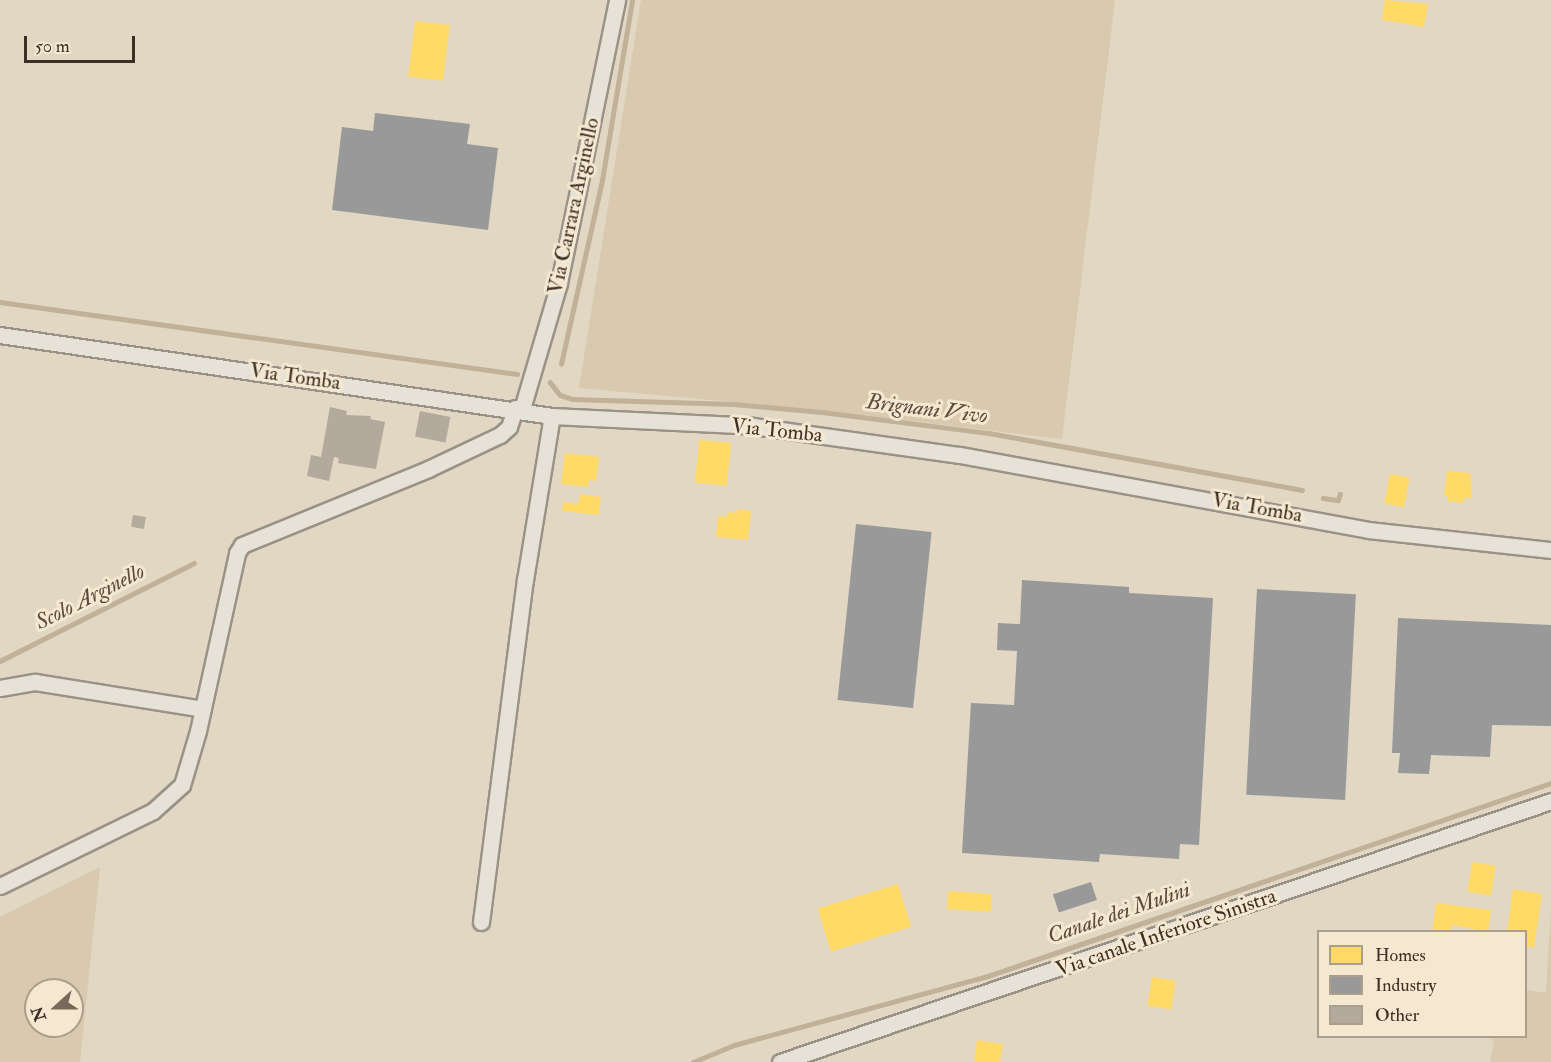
<!DOCTYPE html>
<style>
body{margin:0}
#map{position:relative;width:1551px;height:1062px;overflow:hidden;background:#e1d7c3;font-family:"IM FELL Double Pica",serif}
div>[style]{position:absolute}
.green>*{inset:0;background:#d8c9af}
.homes>*{inset:0;background:#ffd966;transform-origin:0 0}
.industry>*{inset:0;background:#999;transform-origin:0 0}
.stream>*{height:4.5px;margin:-2.25px;padding:0 2.25px;transform-origin:2.25px;border-radius:2.25px;background:#c0b198}
.building>*{inset:0;background:#b3aa9d;transform-origin:0 0}
.roads{filter:drop-shadow(2px 0 #9a9286) drop-shadow(-2px 0 #9a9286) drop-shadow(0 2px #9a9286) drop-shadow(0 -2px #9a9286)}
.minor>*{height:15px;margin:-7.5px;padding:0 7.5px;transform-origin:7.5px;border-radius:7.5px;background:#e7e2d8}
span{translate:-50% -50%;white-space:nowrap;text-align:center;line-height:1.15;-webkit-text-stroke:6px #f4e8d0;paint-order:stroke}
.street-label{font-size:21px;color:#3e2f26}
.water-label{font-size:22px;color:#5b4c3e;font-style:italic}
.legend{position:absolute;left:1317px;top:930px;width:210px;height:108px;box-sizing:border-box;background:#f4e8d0;border:2px solid #ab9e8c;margin:0;padding:8px 10px;list-style:none;font-size:18px;color:#3e2f26}
.legend li{display:flex;align-items:center;gap:12px;height:30px}
.legend b{width:30px;border:2px solid #ab9e8c}
.north{position:absolute;left:24px;top:978px;width:60px;height:60px;box-sizing:border-box;background:#f4e8d0;border:2px solid #ab9e8c;border-radius:50%;rotate:249deg;font-size:16px;font-weight:700;line-height:24px;text-align:center;color:#3e2f26}
.north::after{content:'';display:block;margin:auto;width:21px;height:27px;background:#776a5d;clip-path:polygon(50% 0,100% 100%,50% 72%,0 100%)}
.scale{position:absolute;left:24px;top:36px;width:111px;height:27px;box-sizing:border-box;border:3px solid #3e2f26;border-top:0;padding-left:8px;font-size:18px;line-height:21px;white-space:nowrap;color:#3e2f26;-webkit-text-stroke:4px #f4e8d0;paint-order:stroke}
</style>
<div id="map">
<div class="green">
<div style="clip-path:polygon(641px 0,1115px 0,1062px 439px,821px 410px,579px 388px)"></div>
<div style="clip-path:polygon(evenodd,100px 867px,80px 1062px,0 1062px,0 917px,100px 867px,36px 990px,72px 990px,72px 1026px,36px 1026px,36px 990px)"></div>
<div style="clip-path:polygon(1551px 910px,1551px 1062px,1490px 1062px,1494px 1041px,1490px 1037px,1526px 1036px,1526px 990px,1546px 993px)"></div>
</div>
<div class="homes">
<div style="clip-path:polygon(1385px 0,1428px 4px,1424px 27px,1382px 20px)"></div>
<div style="left:415px;top:21px;width:35px;height:56px;rotate:7deg"></div>
<div style="left:699px;top:440px;width:32px;height:43px;rotate:5deg"></div>
<div style="clip-path:polygon(565px 453px,599px 457px,596px 481px,589px 480px,588px 487px,561px 484px)"></div>
<div style="clip-path:polygon(1447px 471px,1470px 473px,1472px 498px,1465px 497px,1464px 503px,1448px 501px,1448px 496px,1444px 496px)"></div>
<div style="left:1390px;top:474px;width:20px;height:30px;rotate:11deg"></div>
<div style="clip-path:polygon(580px 494px,601px 497px,599px 515px,562px 511px,563px 502px,578px 504px)"></div>
<div style="clip-path:polygon(737px 509px,751px 511px,748px 540px,716px 537px,718px 516px,728px 517px,728px 512px,737px 513px)"></div>
<div style="left:1472px;top:862px;width:24px;height:30px;rotate:9deg"></div>
<div style="left:898px;top:884px;width:45px;height:84px;rotate:73deg"></div>
<div style="clip-path:polygon(1513px 889px,1542px 894px,1534px 948px,1526px 946px,1526px 932px,1507px 932px)"></div>
<div style="left:948px;top:891px;width:44px;height:18px;rotate:4deg"></div>
<div style="clip-path:polygon(1436px 903px,1491px 910px,1488px 932px,1452px 925px,1451px 932px,1432px 932px)"></div>
<div style="left:1152px;top:977px;width:24px;height:29px;rotate:9deg"></div>
<div style="clip-path:polygon(977px 1040px,1003px 1044px,1000px 1062px,974px 1062px)"></div>
</div>
<div class="industry">
<div style="clip-path:polygon(375px 113px,470px 124px,467px 144px,498px 148px,488px 230px,332px 210px,342px 127px,373px 131px)"></div>
<div style="left:856px;top:524px;width:76px;height:177px;rotate:6deg"></div>
<div style="clip-path:polygon(1022px 580px,1129px 587px,1129px 593px,1213px 598px,1199px 845px,1180px 844px,1179px 859px,1100px 854px,1099px 862px,962px 853px,971px 703px,1014px 705px,1017px 651px,997px 650px,998px 623px,1020px 624px)"></div>
<div style="left:1257px;top:589px;width:99px;height:206px;rotate:3deg"></div>
<div style="clip-path:polygon(1398px 618px,1551px 625px,1551px 726px,1492px 725px,1490px 757px,1431px 755px,1429px 774px,1398px 773px,1400px 753px,1392px 753px)"></div>
<div style="left:1091px;top:882px;width:19px;height:40px;rotate:72deg"></div>
</div>
<div class="stream">
<div style="left:0;top:302px;width:522px;rotate:7.93deg"></div>
<div style="left:561px;top:364px;width:189px;rotate:-77.4deg"></div>
<div style="left:602px;top:180px;width:182px;rotate:-80.5deg"></div>
<div style="left:550px;top:382px;width:16px;rotate:52deg"></div>
<div style="left:560px;top:395px;width:13px;rotate:18deg"></div>
<div style="left:572px;top:399px;width:162px;rotate:1.8deg"></div>
<div style="left:734px;top:404px;width:88px;rotate:5.2deg"></div>
<div style="left:822px;top:412px;width:168px;rotate:7.2deg"></div>
<div style="left:989px;top:433px;width:318px;rotate:10.3deg"></div>
<div style="left:1323px;top:498px;width:15px;rotate:8deg"></div>
<div style="left:1338px;top:500px;width:6px;rotate:-72deg"></div>
<div style="left:0;top:661px;width:217px;rotate:-26.8deg"></div>
<div style="left:693px;top:1062px;width:44px;rotate:-22.5deg"></div>
<div style="left:734px;top:1045px;width:263px;rotate:-15.2deg"></div>
<div style="left:988px;top:976px;width:595px;rotate:-18.92deg"></div>
</div>
<div class="building">
<div style="clip-path:polygon(330px 407px,347px 411px,346px 415px,371px 416px,370px 419px,385px 422px,376px 469px,338px 463px,339px 458px,334px 457px,329px 481px,307px 476px,311px 455px,321px 457px)"></div>
<div style="left:420px;top:411px;width:31px;height:26px;rotate:11deg"></div>
<div style="left:133px;top:515px;width:13px;height:12px;rotate:9deg"></div>
</div>
<div class="roads">
<div class="minor">
<div style="left:0;top:335px;width:558px;rotate:8.35deg"></div>
<div style="left:552px;top:416px;width:201px;rotate:2.8deg"></div>
<div style="left:753px;top:426px;width:209px;rotate:8deg"></div>
<div style="left:960px;top:455px;width:416px;rotate:10.4deg"></div>
<div style="left:1369px;top:530px;width:183px;rotate:6.3deg"></div>
<div style="left:522px;top:409px;width:131px;rotate:-73.6deg"></div>
<div style="left:559px;top:283px;width:289px;rotate:-78.4deg"></div>
<div style="left:0;top:688px;width:36px;rotate:-10deg"></div>
<div style="left:35px;top:682px;width:170px;rotate:9.1deg"></div>
<div style="left:0;top:886px;width:170px;rotate:-26.1deg"></div>
<div style="left:153px;top:811px;width:39px;rotate:-42deg"></div>
<div style="left:182px;top:785px;width:56px;rotate:-73.5deg"></div>
<div style="left:198px;top:731px;width:182px;rotate:-77.6deg"></div>
<div style="left:237px;top:553px;width:9px;rotate:-58deg"></div>
<div style="left:242px;top:545px;width:201px;rotate:-22.2deg"></div>
<div style="left:428px;top:469px;width:80px;rotate:-25.3deg"></div>
<div style="left:500px;top:435px;width:12px;rotate:-42deg"></div>
<div style="left:509px;top:427px;width:20px;rotate:-72deg"></div>
<div style="left:481px;top:922px;width:345px;rotate:-82.7deg"></div>
<div style="left:525px;top:580px;width:166px;rotate:-80.7deg"></div>
<div style="left:780px;top:1062px;width:814px;rotate:-18.7deg"></div>
</div>
</div>
<div class="street-label">
<span style="left:574px;top:206px;rotate:-78deg">Via Carrara Arginello</span>
<span style="left:295px;top:377px;rotate:8deg">Via Tomba</span>
<span style="left:777px;top:431px;rotate:6deg">Via Tomba</span>
<span style="left:1257px;top:508px;rotate:10deg">Via Tomba</span>
<span style="left:1166px;top:933px;rotate:-19deg">Via canale Inferiore Sinistra</span>
</div>
<div class="water-label">
<span style="left:927px;top:409px;rotate:7deg">Brignani Vivo</span>
<span style="left:90px;top:597px;rotate:-27deg">Scolo Arginello</span>
<span style="left:1119px;top:913px;rotate:-19deg">Canale dei Mulini</span>
</div>
<ul class="legend">
<li><b style="height:16px;background:#ffd966"></b>Homes</li>
<li><b style="height:16px;background:#999"></b>Industry</li>
<li><b style="height:16px;background:#b3aa9d"></b>Other</li>
</ul>
<div class="north">N</div>
<div class="scale">50 m</div>
</div>
